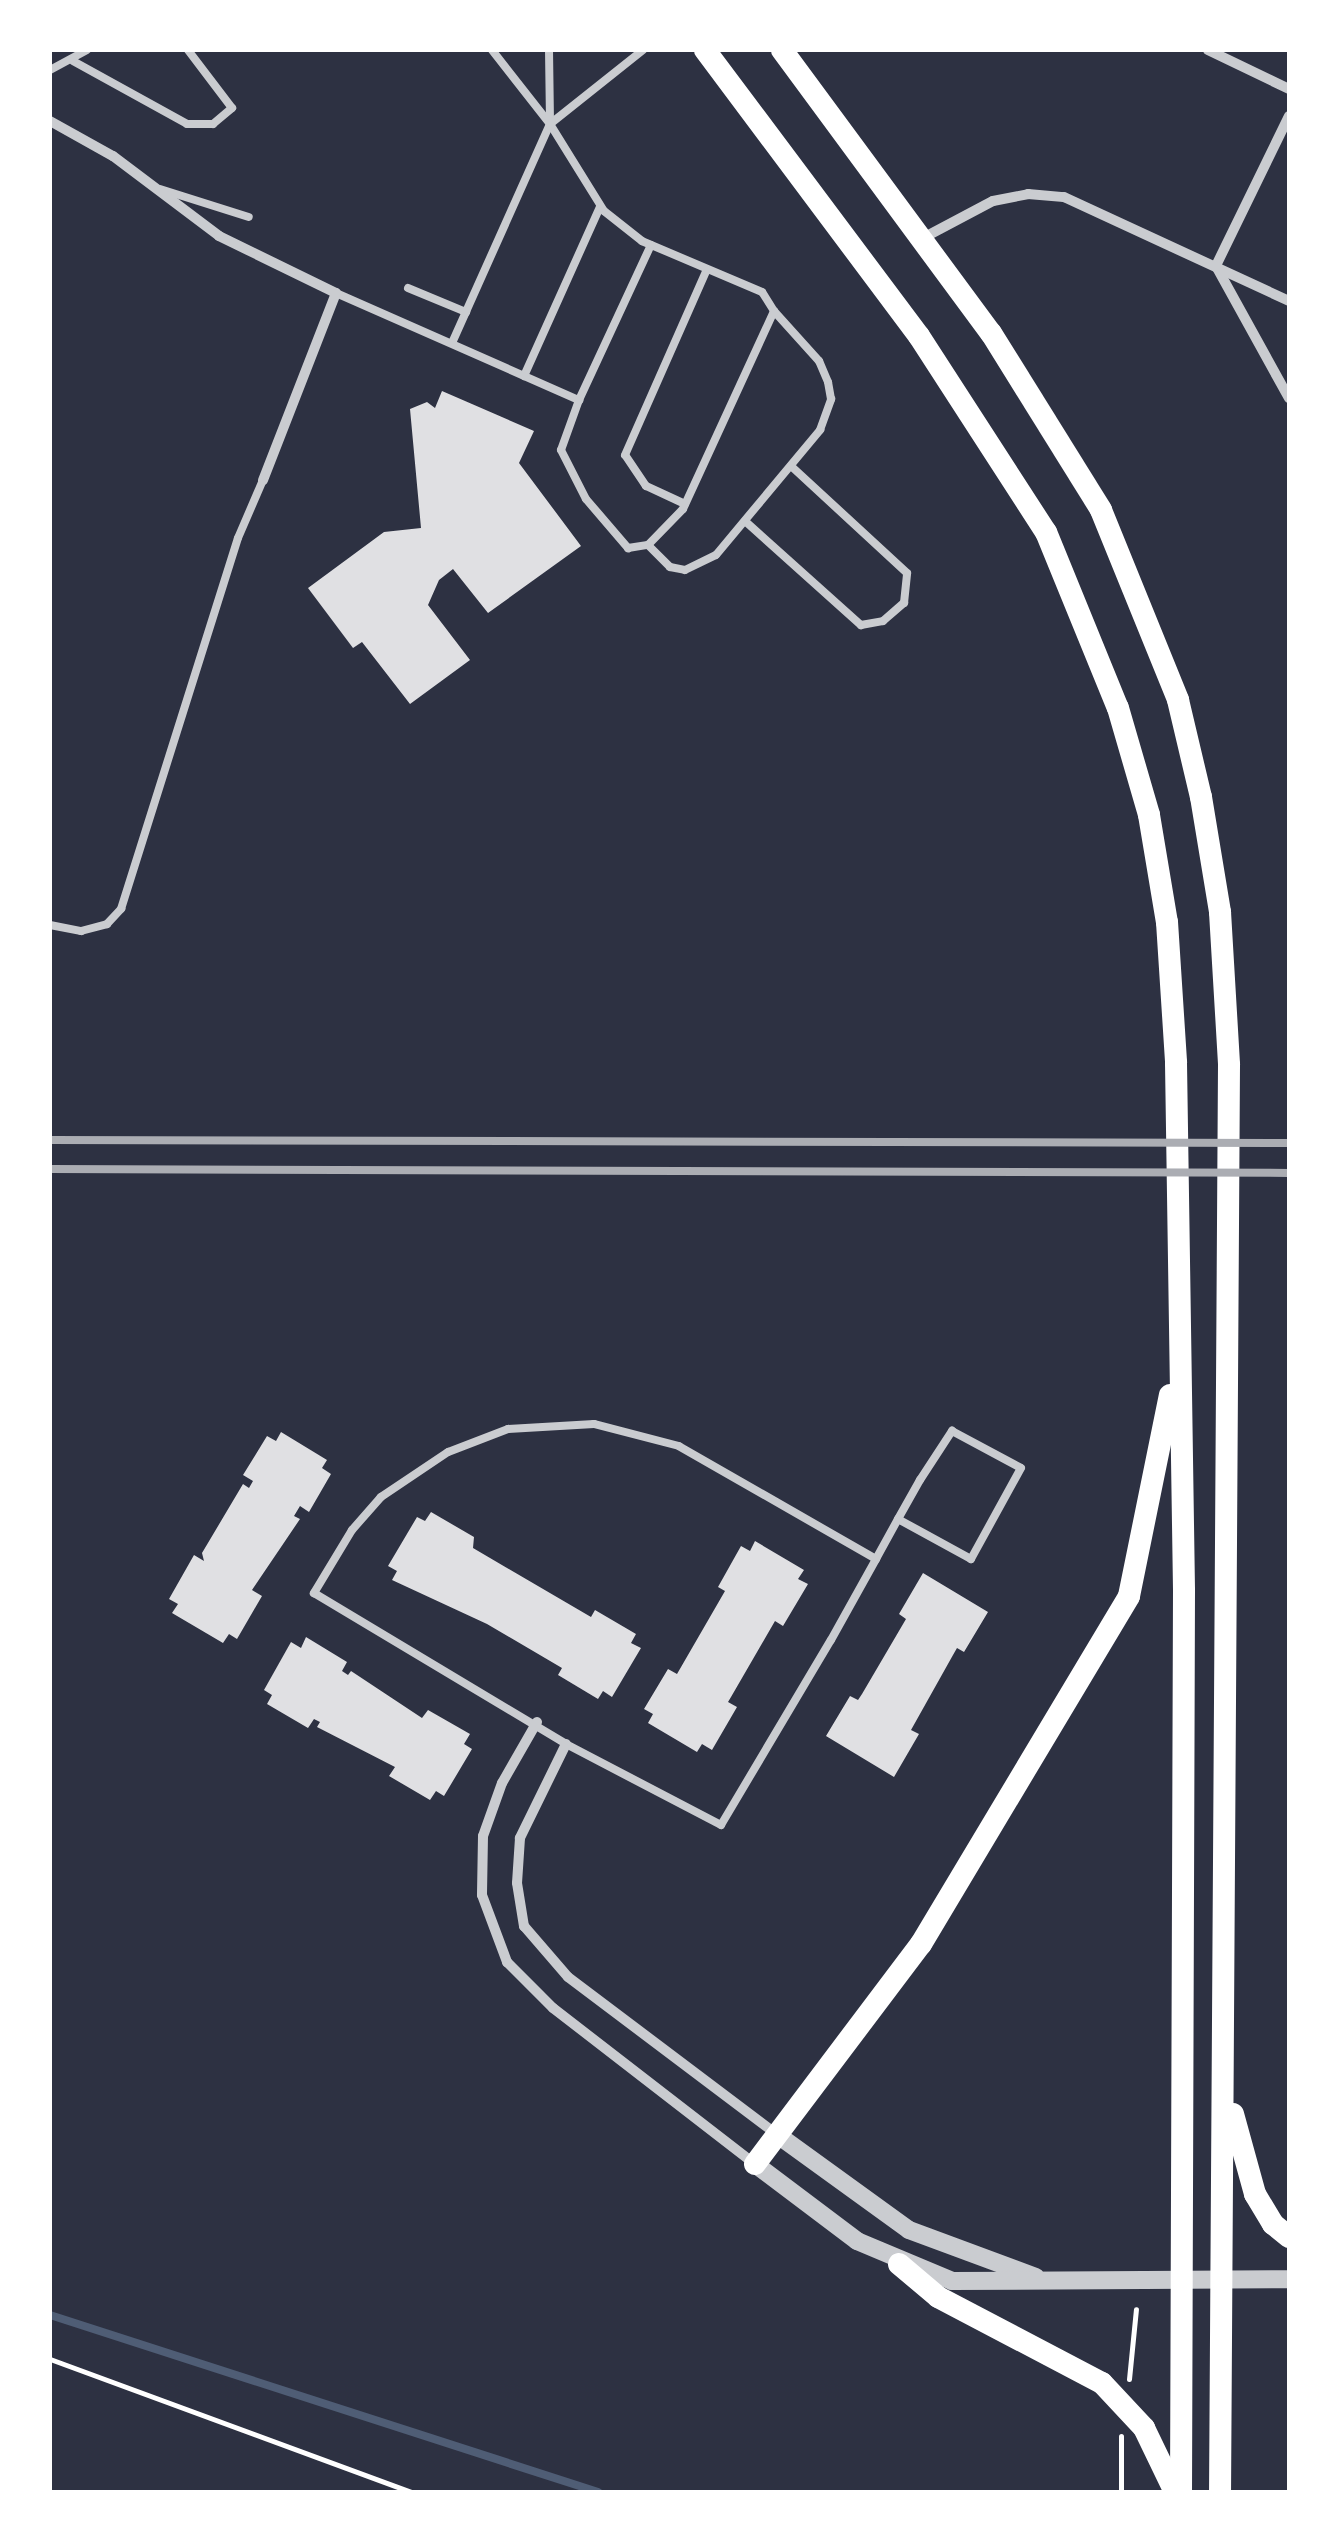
<!DOCTYPE html>
<style>
body{margin:0}
#map{position:relative;width:1339px;height:2542px;overflow:hidden;background:#2d3142;font-family:"PT Sans Narrow",sans-serif}
div>[style]{position:absolute}
.stream>*{height:8px;margin:-4px;padding:0 4px;transform-origin:4px;border-radius:4px;background:#4f5d75}
.building>*{inset:0;background:#e0e0e3}
.path>*{height:5px;margin:-2.5px;padding:0 2.5px;transform-origin:2.5px;border-radius:2.5px;background:#fff}
.service>*{height:8px;margin:-4px;padding:0 4px;transform-origin:4px;border-radius:4px;background:#caccd0}
.minor>*{height:10px;margin:-5px;padding:0 5px;transform-origin:5px;border-radius:5px;background:#caccd0}
.tertiary>*{height:18px;margin:-9px;padding:0 9px;transform-origin:9px;border-radius:9px;background:#caccd0}
.primary>*{height:22px;margin:-11px;padding:0 11px;transform-origin:11px;border-radius:11px;background:#fff}
.rail>*{height:8px;margin:-4px;padding:0 4px;transform-origin:4px;border-radius:4px;background:#abadb3}
span{translate:-50% -50%;white-space:nowrap;text-align:center;line-height:1.15;-webkit-text-stroke:10px #fff;paint-order:stroke}
.frame{position:absolute;inset:0;border:52px solid #fff;pointer-events:none}
</style>
<div id="map">
<div class="stream">
<div style="left:50px;top:2315px;width:576px;rotate:17.9deg"></div>
</div>
<div class="building">
<div style="clip-path:polygon(442px 391px,534px 431px,519px 463px,581px 546px,488px 613px,453px 569px,439px 580px,428px 605px,470px 660px,410px 704px,362px 642px,353px 648px,308px 588px,384px 532px,421px 528px,410px 409px,427px 402px,435px 408px)"></div>
<div style="clip-path:polygon(281px 1432px,327px 1460px,322px 1468px,331px 1474px,309px 1512px,300px 1506px,294px 1516px,300px 1519px,252px 1590px,262px 1596px,237px 1639px,229px 1634px,223px 1643px,172px 1613px,178px 1604px,169px 1599px,194px 1555px,204px 1561px,202px 1553px,243px 1484px,249px 1488px,253px 1481px,243px 1475px,267px 1436px,276px 1441px)"></div>
<div style="clip-path:polygon(431px 1512px,474px 1537px,473px 1548px,591px 1617px,595px 1610px,636px 1634px,631px 1643px,641px 1648px,612px 1697px,603px 1691px,598px 1699px,558px 1675px,562px 1668px,487px 1624px,392px 1580px,397px 1571px,388px 1566px,417px 1517px,425px 1521px)"></div>
<div style="clip-path:polygon(755px 1541px,804px 1570px,798px 1579px,808px 1584px,783px 1626px,775px 1621px,731px 1697px,728px 1702px,737px 1707px,712px 1750px,702px 1744px,697px 1752px,648px 1723px,653px 1714px,644px 1709px,668px 1669px,677px 1674px,725px 1591px,718px 1587px,741px 1546px,750px 1551px)"></div>
<div style="clip-path:polygon(923px 1573px,988px 1612px,964px 1652px,957px 1648px,953px 1655px,911px 1730px,919px 1734px,894px 1777px,826px 1736px,850px 1696px,858px 1700px,862px 1694px,906px 1619px,899px 1614px)"></div>
<div style="clip-path:polygon(306px 1637px,347px 1662px,342px 1671px,348px 1675px,351px 1671px,422px 1718px,428px 1710px,470px 1734px,464px 1744px,472px 1749px,444px 1796px,436px 1791px,430px 1800px,389px 1776px,395px 1767px,317px 1727px,320px 1722px,314px 1719px,308px 1728px,267px 1704px,272px 1695px,264px 1690px,291px 1642px,301px 1648px)"></div>
</div>
<div class="path">
<div style="left:50px;top:2359px;width:386px;rotate:20.2deg"></div>
<div style="left:1129px;top:2379px;width:70px;rotate:-84.3deg"></div>
<div style="left:1121px;top:2436px;width:56px;rotate:90deg"></div>
</div>
<div class="service">
<div style="left:549px;top:50px;width:74px;rotate:89.2deg"></div>
<div style="left:73px;top:61px;width:130px;rotate:28.9deg"></div>
<div style="left:187px;top:124px;width:26px"></div>
<div style="left:213px;top:124px;width:25px;rotate:-40deg"></div>
<div style="left:232px;top:108px;width:73px;rotate:-127.2deg"></div>
<div style="left:50px;top:70px;width:42px;rotate:-28.4deg"></div>
<div style="left:160px;top:189px;width:93px;rotate:17.5deg"></div>
<div style="left:408px;top:288px;width:63px;rotate:22.5deg"></div>
<div style="left:336px;top:293px;width:266px;rotate:23.8deg"></div>
<div style="left:579px;top:400px;width:53px;rotate:109.8deg"></div>
<div style="left:561px;top:450px;width:55px;rotate:63deg"></div>
<div style="left:586px;top:499px;width:65px;rotate:49.4deg"></div>
<div style="left:628px;top:548px;width:20px;rotate:-9deg"></div>
<div style="left:648px;top:545px;width:50px;rotate:-45.8deg"></div>
<div style="left:683px;top:509px;width:218px;rotate:-65.3deg"></div>
<div style="left:774px;top:311px;width:22px;rotate:-122deg"></div>
<div style="left:762px;top:292px;width:130px;rotate:-157deg"></div>
<div style="left:642px;top:241px;width:48px;rotate:-141.7deg"></div>
<div style="left:604px;top:211px;width:102px;rotate:-121.8deg"></div>
<div style="left:550px;top:124px;width:94px;rotate:-128.1deg"></div>
<div style="left:452px;top:343px;width:240px;rotate:-65.9deg"></div>
<div style="left:550px;top:124px;width:119px;rotate:-38.5deg"></div>
<div style="left:524px;top:376px;width:185px;rotate:-65.8deg"></div>
<div style="left:579px;top:400px;width:171px;rotate:-65.1deg"></div>
<div style="left:685px;top:504px;width:43px;rotate:-155.2deg"></div>
<div style="left:646px;top:486px;width:37px;rotate:-124deg"></div>
<div style="left:625px;top:455px;width:203px;rotate:-66.2deg"></div>
<div style="left:745px;top:521px;width:156px;rotate:41.9deg"></div>
<div style="left:861px;top:625px;width:22px;rotate:-10deg"></div>
<div style="left:883px;top:621px;width:28px;rotate:-41deg"></div>
<div style="left:904px;top:603px;width:30px;rotate:-84deg"></div>
<div style="left:907px;top:573px;width:158px;rotate:-137.3deg"></div>
<div style="left:648px;top:545px;width:31px;rotate:45deg"></div>
<div style="left:670px;top:567px;width:15px;rotate:11deg"></div>
<div style="left:685px;top:570px;width:34px;rotate:-26deg"></div>
<div style="left:716px;top:555px;width:163px;rotate:-50.2deg"></div>
<div style="left:820px;top:430px;width:33px;rotate:-70deg"></div>
<div style="left:831px;top:399px;width:17px;rotate:-100deg"></div>
<div style="left:828px;top:382px;width:23px;rotate:-113deg"></div>
<div style="left:819px;top:361px;width:67px;rotate:-132deg"></div>
<div style="left:50px;top:925px;width:32px;rotate:11deg"></div>
<div style="left:81px;top:931px;width:27px;rotate:-15deg"></div>
<div style="left:107px;top:924px;width:21px;rotate:-47deg"></div>
<div style="left:121px;top:909px;width:389px;rotate:-72.5deg"></div>
<div style="left:238px;top:538px;width:63px;rotate:-66.7deg"></div>
<div style="left:876px;top:1559px;width:227px;rotate:-150.2deg"></div>
<div style="left:679px;top:1446px;width:88px;rotate:-165.5deg"></div>
<div style="left:594px;top:1424px;width:86px;rotate:176.7deg"></div>
<div style="left:508px;top:1429px;width:64px;rotate:159deg"></div>
<div style="left:448px;top:1452px;width:81px;rotate:146.1deg"></div>
<div style="left:381px;top:1497px;width:44px;rotate:131.3deg"></div>
<div style="left:352px;top:1530px;width:74px;rotate:121.1deg"></div>
<div style="left:314px;top:1593px;width:294px;rotate:30.9deg"></div>
<div style="left:566px;top:1744px;width:175px;rotate:27.6deg"></div>
<div style="left:721px;top:1825px;width:215px;rotate:-59.3deg"></div>
<div style="left:831px;top:1640px;width:93px;rotate:-60.9deg"></div>
<div style="left:876px;top:1559px;width:46px;rotate:-61.2deg"></div>
<div style="left:898px;top:1519px;width:45px;rotate:-60.6deg"></div>
<div style="left:920px;top:1480px;width:59px;rotate:-56.9deg"></div>
<div style="left:952px;top:1431px;width:78px;rotate:28.2deg"></div>
<div style="left:1021px;top:1468px;width:104px;rotate:118.8deg"></div>
<div style="left:971px;top:1559px;width:83px;rotate:-151.3deg"></div>
</div>
<div class="minor">
<div style="left:1208px;top:50px;width:90px;rotate:25.7deg"></div>
<div style="left:1289px;top:116px;width:167px;rotate:116deg"></div>
<div style="left:1216px;top:266px;width:151px;rotate:61.1deg"></div>
<div style="left:50px;top:121px;width:72px;rotate:29.1deg"></div>
<div style="left:113px;top:156px;width:133px;rotate:37deg"></div>
<div style="left:219px;top:236px;width:130px;rotate:26deg"></div>
<div style="left:336px;top:293px;width:201px;rotate:111.3deg"></div>
<div style="left:923px;top:238px;width:79px;rotate:-27.9deg"></div>
<div style="left:993px;top:201px;width:36px;rotate:-11deg"></div>
<div style="left:1028px;top:194px;width:36px;rotate:5deg"></div>
<div style="left:1064px;top:197px;width:248px;rotate:24.8deg"></div>
<div style="left:537px;top:1722px;width:70px;rotate:119.8deg"></div>
<div style="left:502px;top:1783px;width:56px;rotate:109.7deg"></div>
<div style="left:483px;top:1836px;width:59px;rotate:91deg"></div>
<div style="left:482px;top:1895px;width:72px;rotate:69.5deg"></div>
<div style="left:507px;top:1962px;width:65px;rotate:45deg"></div>
<div style="left:553px;top:2008px;width:255px;rotate:37.7deg"></div>
<div style="left:566px;top:1744px;width:105px;rotate:116.1deg"></div>
<div style="left:520px;top:1838px;width:45px;rotate:93.8deg"></div>
<div style="left:517px;top:1883px;width:44px;rotate:80.8deg"></div>
<div style="left:524px;top:1926px;width:67px;rotate:49.2deg"></div>
<div style="left:568px;top:1977px;width:259px;rotate:37deg"></div>
</div>
<div class="tertiary">
<div style="left:775px;top:2133px;width:165px;rotate:35.9deg"></div>
<div style="left:909px;top:2230px;width:135px;rotate:20.3deg"></div>
<div style="left:755px;top:2164px;width:128px;rotate:37deg"></div>
<div style="left:857px;top:2241px;width:103px;rotate:22.8deg"></div>
<div style="left:952px;top:2281px;width:337px;rotate:-0.3deg"></div>
</div>
<div class="primary">
<div style="left:705px;top:50px;width:357px;rotate:53.2deg"></div>
<div style="left:919px;top:336px;width:234px;rotate:57.1deg"></div>
<div style="left:1046px;top:532px;width:190px;rotate:67.8deg"></div>
<div style="left:1118px;top:708px;width:111px;rotate:73.8deg"></div>
<div style="left:1149px;top:815px;width:109px;rotate:80.5deg"></div>
<div style="left:1167px;top:922px;width:141px;rotate:86.3deg"></div>
<div style="left:1176px;top:1063px;width:528px;rotate:89.13deg"></div>
<div style="left:1184px;top:1591px;width:901px;rotate:90.19deg"></div>
<div style="left:782px;top:50px;width:352px;rotate:53.6deg"></div>
<div style="left:991px;top:333px;width:208px;rotate:58.1deg"></div>
<div style="left:1101px;top:510px;width:205px;rotate:67.9deg"></div>
<div style="left:1178px;top:700px;width:100px;rotate:76.7deg"></div>
<div style="left:1201px;top:797px;width:117px;rotate:80.6deg"></div>
<div style="left:1220px;top:912px;width:153px;rotate:86.6deg"></div>
<div style="left:1229px;top:1065px;width:1427px;rotate:90.36deg"></div>
<div style="left:1233px;top:2114px;width:83px;rotate:74.6deg"></div>
<div style="left:1255px;top:2194px;width:35px;rotate:59deg"></div>
<div style="left:1273px;top:2224px;width:21px;rotate:39deg"></div>
<div style="left:755px;top:2164px;width:276px;rotate:-53deg"></div>
<div style="left:921px;top:1944px;width:405px;rotate:-59.1deg"></div>
<div style="left:1129px;top:1596px;width:205px;rotate:-78.5deg"></div>
<div style="left:899px;top:2264px;width:51px;rotate:40.2deg"></div>
<div style="left:938px;top:2297px;width:185px;rotate:27.7deg"></div>
<div style="left:1102px;top:2383px;width:62px;rotate:47deg"></div>
<div style="left:1144px;top:2428px;width:71px;rotate:64.2deg"></div>
</div>
<div class="rail">
<div style="left:50px;top:1140px;width:1239px;rotate:0.14deg"></div>
<div style="left:50px;top:1169px;width:1239px;rotate:0.18deg"></div>
</div>
<div class="frame"></div>
</div>
